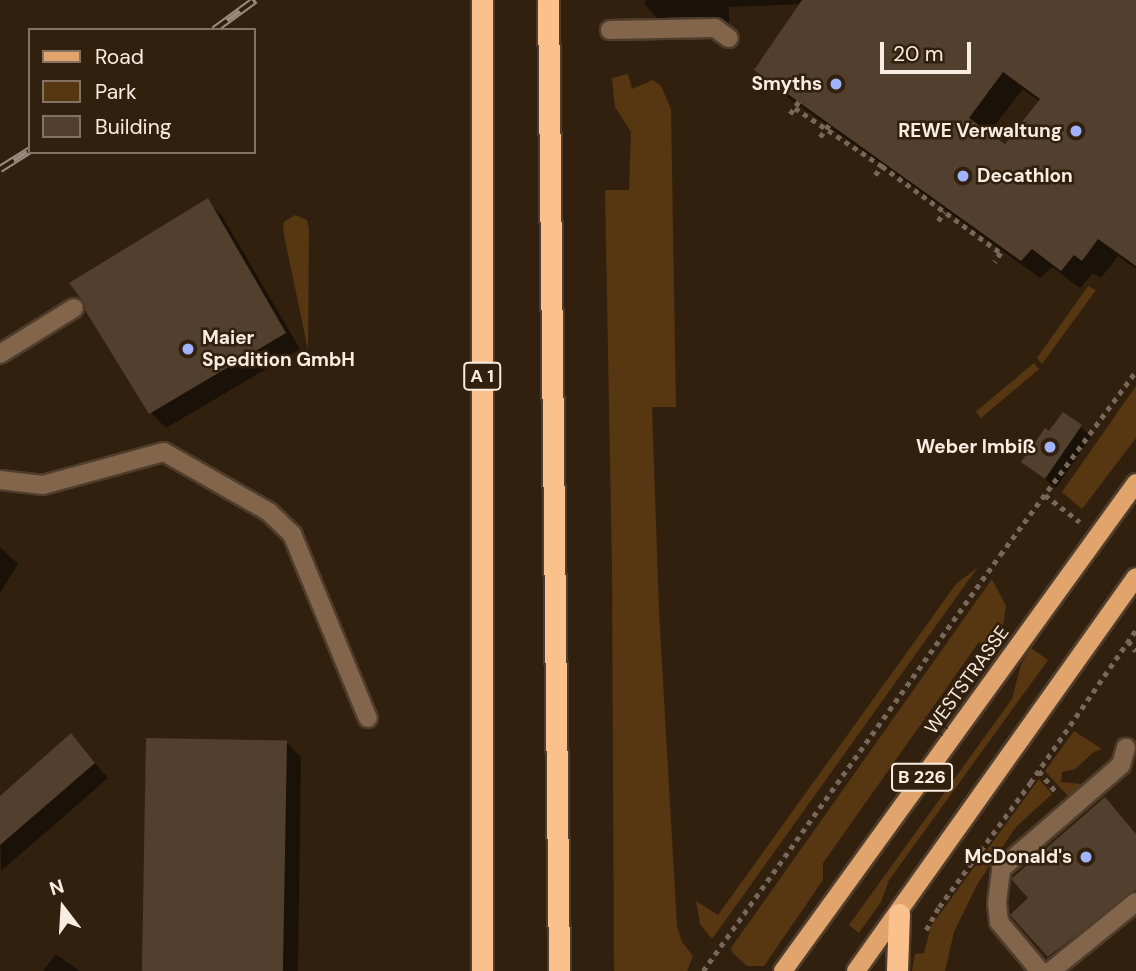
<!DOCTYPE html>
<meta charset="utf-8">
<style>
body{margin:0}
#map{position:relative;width:1136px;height:971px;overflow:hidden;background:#32200f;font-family:"DM Sans",sans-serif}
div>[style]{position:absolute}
.green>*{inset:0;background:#573612;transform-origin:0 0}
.shadow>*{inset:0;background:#0007}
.building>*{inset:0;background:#523f2d;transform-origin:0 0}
.path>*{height:4.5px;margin-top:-2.25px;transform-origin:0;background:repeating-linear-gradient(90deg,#776859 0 5px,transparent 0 10px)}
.roads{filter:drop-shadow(2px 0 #4e3d2d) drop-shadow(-2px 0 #4e3d2d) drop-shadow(0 2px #4e3d2d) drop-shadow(0 -2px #4e3d2d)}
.minor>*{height:18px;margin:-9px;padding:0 9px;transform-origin:9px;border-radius:9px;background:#82654b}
.major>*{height:18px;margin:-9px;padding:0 9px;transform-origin:9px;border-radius:9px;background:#e0a46c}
.highway>*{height:21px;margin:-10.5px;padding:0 10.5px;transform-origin:10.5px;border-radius:10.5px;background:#fbc18d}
.rail>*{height:8px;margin-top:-4px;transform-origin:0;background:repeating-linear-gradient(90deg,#32200f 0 16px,#998b7d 0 32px);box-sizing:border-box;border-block:2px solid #998b7d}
.dots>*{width:19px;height:19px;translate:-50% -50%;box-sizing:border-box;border:4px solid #32200f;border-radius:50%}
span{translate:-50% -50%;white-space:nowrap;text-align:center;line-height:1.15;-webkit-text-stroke:5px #32200f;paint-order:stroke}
.shield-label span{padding:2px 5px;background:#32200f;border:2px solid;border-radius:5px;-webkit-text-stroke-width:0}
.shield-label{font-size:18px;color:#f9ede2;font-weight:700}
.poi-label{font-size:19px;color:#f9ede2;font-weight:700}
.right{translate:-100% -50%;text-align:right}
.left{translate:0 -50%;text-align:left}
.street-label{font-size:19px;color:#f9ede2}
.legend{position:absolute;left:28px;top:28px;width:228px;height:126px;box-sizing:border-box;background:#32200f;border:2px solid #827263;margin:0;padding:9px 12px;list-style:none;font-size:21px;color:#f9ede2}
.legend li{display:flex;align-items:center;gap:14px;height:35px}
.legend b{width:35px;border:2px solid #827263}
.north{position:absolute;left:28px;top:873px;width:70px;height:70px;-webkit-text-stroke:5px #32200f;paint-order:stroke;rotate:343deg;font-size:19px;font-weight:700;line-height:28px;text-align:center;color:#f9ede2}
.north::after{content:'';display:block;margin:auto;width:24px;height:32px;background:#f9ede2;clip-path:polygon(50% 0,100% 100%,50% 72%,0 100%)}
.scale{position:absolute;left:880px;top:42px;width:91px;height:32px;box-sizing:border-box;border:4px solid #f9ede2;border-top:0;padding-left:9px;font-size:21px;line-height:24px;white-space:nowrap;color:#f9ede2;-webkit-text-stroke:5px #32200f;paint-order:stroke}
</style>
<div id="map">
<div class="green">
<div style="clip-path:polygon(628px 74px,632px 89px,653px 80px,661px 86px,671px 109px,676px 407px,652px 407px,659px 611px,677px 926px,682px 942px,693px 956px,687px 971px,614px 971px,612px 568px,605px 190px,629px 190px,631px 132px,615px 107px,612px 78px)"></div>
<div style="clip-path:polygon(295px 215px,307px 220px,309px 230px,308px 350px,283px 230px,284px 222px)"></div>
<div style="clip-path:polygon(1088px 286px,1096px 290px,1042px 364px,1037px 358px)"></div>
<div style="left:1034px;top:363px;width:8px;height:76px;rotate:50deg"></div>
<div style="clip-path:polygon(1136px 386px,1136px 438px,1082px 509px,1062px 492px)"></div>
<div style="clip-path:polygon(978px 567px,712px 939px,700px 924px,696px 901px,718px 915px,956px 584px)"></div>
<div style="clip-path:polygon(992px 579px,1006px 606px,1001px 639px,992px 650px,979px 642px,823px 863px,823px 880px,764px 966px,747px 966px,732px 952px,731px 948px)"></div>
<div style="clip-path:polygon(1031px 648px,1048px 660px,889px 880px,881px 902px,859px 933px,849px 925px,1012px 699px,1021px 664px)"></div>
<div style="clip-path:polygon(1074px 731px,1102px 749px,1094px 752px,1075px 769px,1062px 772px,1061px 782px,1082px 784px,1083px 787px,1069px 797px,1045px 771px)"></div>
<div style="clip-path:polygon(1039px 779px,1052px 794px,1016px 827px,978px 883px,954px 932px,945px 971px,912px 971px,915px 954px,924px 953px,931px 926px)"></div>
</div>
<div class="shadow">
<div style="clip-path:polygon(evenodd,645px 0,1136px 0,1136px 269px,1118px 256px,1101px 278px,1093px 273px,1080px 288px,1052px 267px,1040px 278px,775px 88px,757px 70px,804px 4px,729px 7px,729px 26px,664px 25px,645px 5px,645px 0,1023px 89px,1040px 102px,1006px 147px,988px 134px,1023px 89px)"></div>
<div style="clip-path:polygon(207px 201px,222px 216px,300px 349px,166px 428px,151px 413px)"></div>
<div style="clip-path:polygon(1081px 427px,1091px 437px,1056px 488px,1023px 462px,1050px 433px)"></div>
<div style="clip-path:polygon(0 547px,18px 564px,0 593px)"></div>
<div style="clip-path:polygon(71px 735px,108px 778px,1px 871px,0 798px)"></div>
<div style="clip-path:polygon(286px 742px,301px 757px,298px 971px,148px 971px)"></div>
<div style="clip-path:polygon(1136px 835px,1136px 896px,1053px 961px,1012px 915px)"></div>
<div style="clip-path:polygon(56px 954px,80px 971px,43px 971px)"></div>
</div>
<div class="building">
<div style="clip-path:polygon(evenodd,802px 0,1136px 0,1136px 266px,1098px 239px,1082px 261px,1074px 255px,1061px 271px,1032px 249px,1021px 261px,754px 70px,802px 0,1003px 72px,1040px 99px,1005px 144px,969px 118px,1003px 72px)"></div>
<div style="clip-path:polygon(208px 198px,286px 333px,149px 414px,85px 310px,84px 303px,69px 283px)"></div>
<div style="clip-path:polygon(1063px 412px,1082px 425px,1045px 479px,1021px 462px,1045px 428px,1049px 431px)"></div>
<div style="clip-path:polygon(71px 733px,95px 763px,0 845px,0 796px)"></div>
<div style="left:146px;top:738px;width:141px;height:233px;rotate:1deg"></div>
<div style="clip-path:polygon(1105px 797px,1136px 834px,1136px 890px,1048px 957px,1010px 915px,1028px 898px,1011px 879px)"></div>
</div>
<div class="path">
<div style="left:795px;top:108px;width:105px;rotate:33.7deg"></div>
<div style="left:882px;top:166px;width:147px;rotate:36.2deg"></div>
<div style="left:1001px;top:253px;width:11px;rotate:124deg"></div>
<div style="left:790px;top:114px;width:16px;rotate:-55deg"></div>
<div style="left:820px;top:137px;width:17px;rotate:-54deg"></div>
<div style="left:875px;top:175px;width:11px;rotate:-52deg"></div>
<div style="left:938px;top:221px;width:11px;rotate:-56deg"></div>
<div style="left:1045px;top:495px;width:44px;rotate:37.6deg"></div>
<div style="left:1128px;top:641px;width:13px;rotate:51deg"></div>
<div style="left:1039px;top:771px;width:27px;rotate:51deg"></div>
<div style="left:926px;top:930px;width:26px;rotate:-61deg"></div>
<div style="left:939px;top:907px;width:154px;rotate:-53.7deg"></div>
<div style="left:1030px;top:783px;width:186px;rotate:-55.3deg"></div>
<div style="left:703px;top:971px;width:511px;rotate:-54.48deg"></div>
<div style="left:1000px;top:555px;width:229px;rotate:-53.5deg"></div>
</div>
<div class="roads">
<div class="minor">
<div style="left:610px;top:30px;width:105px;rotate:-1.1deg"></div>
<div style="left:715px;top:28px;width:17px;rotate:36deg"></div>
<div style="left:0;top:354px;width:87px;rotate:-31.9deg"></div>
<div style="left:0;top:480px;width:43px;rotate:6.6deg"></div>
<div style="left:43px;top:485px;width:125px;rotate:-15.3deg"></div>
<div style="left:164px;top:452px;width:121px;rotate:29.7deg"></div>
<div style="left:269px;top:512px;width:32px;rotate:44deg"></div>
<div style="left:292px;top:534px;width:199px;rotate:67.6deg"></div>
<div style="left:1040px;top:971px;width:64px;rotate:-129.9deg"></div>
<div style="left:999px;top:922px;width:19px;rotate:-96deg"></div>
<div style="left:997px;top:903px;width:34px;rotate:-83deg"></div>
<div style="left:1001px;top:869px;width:159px;rotate:-40.9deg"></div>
<div style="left:1121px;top:765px;width:18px;rotate:-74deg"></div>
<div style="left:1051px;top:971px;width:109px;rotate:-39.1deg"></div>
</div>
<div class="major">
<div style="left:783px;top:971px;width:602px;rotate:-54.12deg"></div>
<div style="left:856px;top:971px;width:483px;rotate:-54.6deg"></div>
</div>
<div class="highway">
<div style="left:482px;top:0;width:971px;rotate:90deg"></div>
<div style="left:548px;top:0;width:971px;rotate:89.35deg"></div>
<div style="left:897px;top:971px;width:57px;rotate:-88deg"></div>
</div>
</div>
<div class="rail">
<div style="left:214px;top:30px;width:51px;rotate:-36.2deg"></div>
<div style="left:0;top:169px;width:36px;rotate:-32deg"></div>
</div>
<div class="dots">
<div style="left:836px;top:84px;background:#a1b3fd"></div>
<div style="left:1076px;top:131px;background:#a1b3fd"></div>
<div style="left:963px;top:176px;background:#a1b3fd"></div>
<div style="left:188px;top:349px;background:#a1b3fd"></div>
<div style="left:1050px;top:447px;background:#a1b3fd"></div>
<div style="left:1086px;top:857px;background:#a1b3fd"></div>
</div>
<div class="shield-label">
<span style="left:482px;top:376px">A 1</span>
<span style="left:922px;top:777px">B 226</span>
</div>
<div class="poi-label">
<span class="right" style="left:822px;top:84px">Smyths</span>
<span class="right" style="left:1062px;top:131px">REWE Verwaltung</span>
<span class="left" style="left:977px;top:176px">Decathlon</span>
<span class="left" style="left:202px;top:349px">Maier<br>Spedition GmbH</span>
<span class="right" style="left:1036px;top:447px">Weber Imbiß</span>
<span class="right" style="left:1072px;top:857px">McDonald's</span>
</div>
<div class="street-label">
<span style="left:967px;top:680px;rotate:-54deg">WESTSTRASSE</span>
</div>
<ul class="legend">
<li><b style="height:9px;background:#e0a46c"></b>Road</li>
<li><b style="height:19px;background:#573612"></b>Park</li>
<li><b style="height:19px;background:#523f2d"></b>Building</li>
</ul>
<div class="north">N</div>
<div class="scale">20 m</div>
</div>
